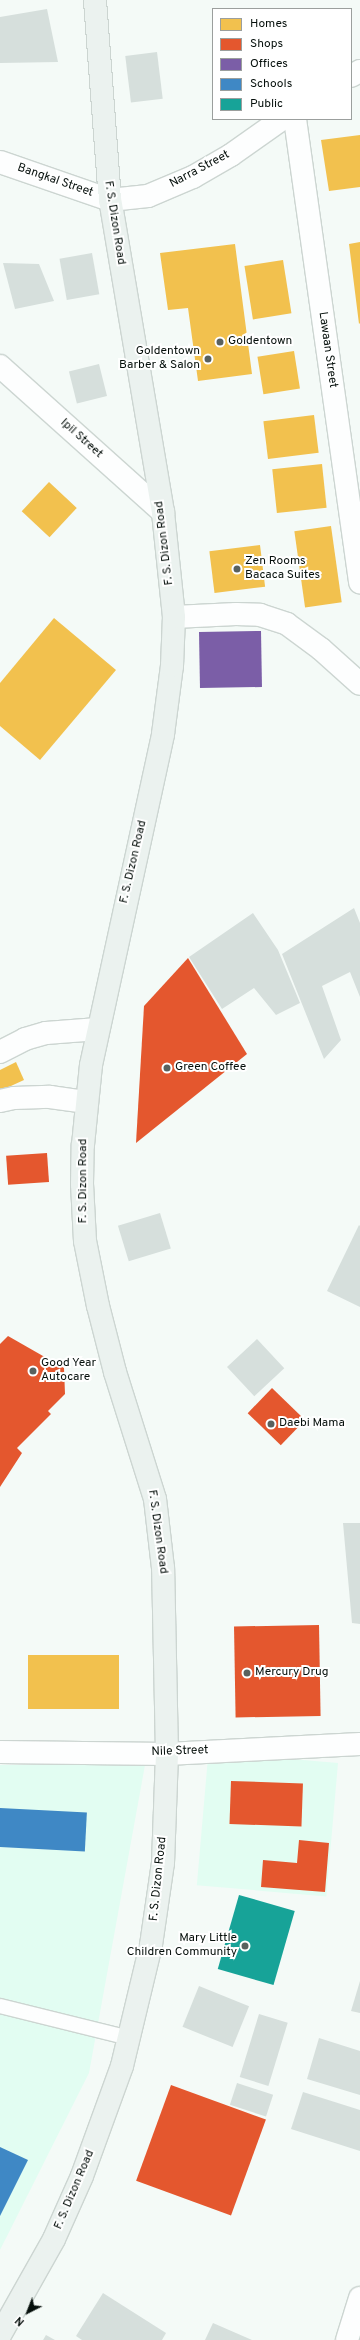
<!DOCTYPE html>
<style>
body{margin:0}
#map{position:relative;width:360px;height:2340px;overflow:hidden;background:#f4faf7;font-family:Overpass,sans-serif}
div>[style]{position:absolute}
.built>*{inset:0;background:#e2fdf2;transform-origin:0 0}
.homes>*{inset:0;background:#f2c14e;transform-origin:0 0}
.shops>*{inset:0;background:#e4572e;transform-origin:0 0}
.offices>*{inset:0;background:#7b5ea7;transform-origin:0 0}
.schools>*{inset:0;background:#3f88c5;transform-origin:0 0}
.public>*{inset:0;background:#17a398;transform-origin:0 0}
.building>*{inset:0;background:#d6dfdc;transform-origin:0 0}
.roads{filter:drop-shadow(1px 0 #ccd5d1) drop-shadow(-1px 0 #ccd5d1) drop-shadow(0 1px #ccd5d1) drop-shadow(0 -1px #ccd5d1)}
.lane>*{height:14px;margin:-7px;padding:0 7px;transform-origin:7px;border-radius:7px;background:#fdfefe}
.street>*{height:22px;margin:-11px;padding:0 11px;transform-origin:11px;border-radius:11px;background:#fdfefe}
.primary>*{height:22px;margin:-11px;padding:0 11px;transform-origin:11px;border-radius:11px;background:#ebf2ef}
.dots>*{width:11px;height:11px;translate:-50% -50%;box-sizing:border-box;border:2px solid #fff;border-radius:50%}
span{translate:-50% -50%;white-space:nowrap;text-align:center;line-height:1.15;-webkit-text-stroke:4px #fff;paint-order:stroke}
.street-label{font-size:12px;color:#050f0b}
.poi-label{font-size:12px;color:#050f0b}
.left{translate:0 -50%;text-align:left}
.right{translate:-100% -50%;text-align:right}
.legend{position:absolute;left:212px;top:8px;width:140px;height:112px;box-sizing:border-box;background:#fff;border:1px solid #9b9f9d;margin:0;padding:5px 7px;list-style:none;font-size:12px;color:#050f0b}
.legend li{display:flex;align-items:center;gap:8px;height:20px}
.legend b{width:20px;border:1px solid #9b9f9d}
.north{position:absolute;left:8px;top:2292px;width:40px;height:40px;-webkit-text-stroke:3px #fff;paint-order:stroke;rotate:222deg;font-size:11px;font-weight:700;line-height:16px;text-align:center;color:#050f0b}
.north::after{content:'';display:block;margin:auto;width:14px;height:18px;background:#050f0b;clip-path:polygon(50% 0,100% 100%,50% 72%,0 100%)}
</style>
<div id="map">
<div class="built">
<div style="left:338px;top:1763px;width:134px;height:130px;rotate:95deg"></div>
<div style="clip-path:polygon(0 1765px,145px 1765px,89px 2073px,0 2250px)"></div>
</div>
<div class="homes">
<div style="clip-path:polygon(360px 135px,360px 187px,329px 191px,321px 140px)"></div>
<div style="clip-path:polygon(360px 242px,360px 323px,359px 324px,349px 244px)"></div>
<div style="clip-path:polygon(235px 244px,252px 374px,198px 381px,188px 308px,168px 310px,160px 253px)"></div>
<div style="left:283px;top:260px;width:54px;height:39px;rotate:81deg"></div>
<div style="left:294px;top:351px;width:38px;height:37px;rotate:81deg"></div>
<div style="left:314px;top:415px;width:38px;height:51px;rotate:83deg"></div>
<div style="left:322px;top:464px;width:44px;height:50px;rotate:84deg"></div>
<div style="left:49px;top:482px;width:38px;height:40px;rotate:43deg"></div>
<div style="left:331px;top:526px;width:77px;height:37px;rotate:82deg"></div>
<div style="left:260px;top:545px;width:42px;height:51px;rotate:83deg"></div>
<div style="clip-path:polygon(54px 618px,116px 670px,40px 760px,0 726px,0 683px)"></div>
<div style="clip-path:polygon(16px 1062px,24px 1080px,0 1091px,0 1070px)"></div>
<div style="left:28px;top:1655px;width:91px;height:54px"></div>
</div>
<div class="shops">
<div style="clip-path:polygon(188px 958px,247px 1054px,136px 1143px,144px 1006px)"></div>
<div style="left:47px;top:1153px;width:29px;height:41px;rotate:86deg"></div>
<div style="clip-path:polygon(8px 1336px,64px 1368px,65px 1394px,48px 1411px,51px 1414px,17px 1448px,22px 1453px,0 1487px,0 1344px)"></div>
<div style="left:272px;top:1388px;width:46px;height:35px;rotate:44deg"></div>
<div style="left:319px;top:1625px;width:91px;height:85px;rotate:89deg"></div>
<div style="left:231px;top:1781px;width:72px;height:43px;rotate:2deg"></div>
<div style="clip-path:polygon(299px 1840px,329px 1843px,325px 1892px,261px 1887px,263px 1860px,297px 1863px)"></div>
<div style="left:171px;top:2085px;width:101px;height:102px;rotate:20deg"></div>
</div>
<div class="offices">
<div style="left:261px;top:631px;width:56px;height:62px;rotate:89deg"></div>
</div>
<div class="schools">
<div style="left:0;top:1808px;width:87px;height:39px;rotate:3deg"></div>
<div style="clip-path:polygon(0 2147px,28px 2160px,0 2216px)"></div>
</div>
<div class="public">
<div style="left:239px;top:1895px;width:58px;height:77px;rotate:16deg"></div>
</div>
<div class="building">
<div style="clip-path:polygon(47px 9px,58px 62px,0 63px,0 17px)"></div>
<div style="left:157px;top:52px;width:47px;height:32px;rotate:83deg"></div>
<div style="left:92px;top:253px;width:42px;height:33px;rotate:80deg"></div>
<div style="clip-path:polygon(3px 263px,39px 264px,54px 301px,15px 309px)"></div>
<div style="left:99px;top:364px;width:33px;height:31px;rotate:76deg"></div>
<div style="clip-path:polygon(354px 908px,360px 923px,360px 997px,350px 972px,322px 986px,341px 1040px,324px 1059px,282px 954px)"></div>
<div style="clip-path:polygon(253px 913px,278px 950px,300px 1003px,276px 1015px,254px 988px,222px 1009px,189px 957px)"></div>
<div style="left:160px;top:1213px;width:37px;height:44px;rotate:73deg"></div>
<div style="clip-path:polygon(359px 1225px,360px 1226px,360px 1307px,327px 1291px)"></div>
<div style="left:257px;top:1339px;width:40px;height:41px;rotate:47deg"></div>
<div style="clip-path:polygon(343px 1523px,360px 1523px,360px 1624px,352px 1623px)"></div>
<div style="clip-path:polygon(360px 1981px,360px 2013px,351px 2011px)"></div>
<div style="left:199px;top:1986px;width:54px;height:44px;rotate:22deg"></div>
<div style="left:259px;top:2014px;width:30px;height:66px;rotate:17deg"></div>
<div style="clip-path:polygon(319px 2038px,360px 2051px,360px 2095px,307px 2079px)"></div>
<div style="left:237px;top:2083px;width:38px;height:23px;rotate:18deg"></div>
<div style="clip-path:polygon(303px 2092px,360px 2110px,360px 2151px,291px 2129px)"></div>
<div style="clip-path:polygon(103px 2293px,166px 2333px,162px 2340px,82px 2340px,76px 2336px)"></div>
<div style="clip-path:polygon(213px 2323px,252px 2340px,205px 2340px)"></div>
<div style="clip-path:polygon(46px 2335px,55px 2340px,43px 2340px)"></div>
</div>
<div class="roads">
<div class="lane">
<div style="left:0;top:2006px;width:133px;rotate:13.9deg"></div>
</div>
<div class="street">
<div style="left:351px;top:76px;width:10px;rotate:-29deg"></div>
<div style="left:295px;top:119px;width:468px;rotate:82deg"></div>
<div style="left:0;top:162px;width:116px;rotate:19.1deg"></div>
<div style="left:110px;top:200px;width:38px;rotate:-6deg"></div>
<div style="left:148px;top:196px;width:49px;rotate:-22.9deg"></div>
<div style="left:193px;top:177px;width:44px;rotate:-30.1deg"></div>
<div style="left:231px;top:155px;width:62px;rotate:-35.2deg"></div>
<div style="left:0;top:366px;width:219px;rotate:41.9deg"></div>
<div style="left:174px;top:617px;width:62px;rotate:-2.8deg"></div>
<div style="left:236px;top:614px;width:24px;rotate:2deg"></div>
<div style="left:260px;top:615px;width:28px;rotate:18deg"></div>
<div style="left:287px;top:624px;width:42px;rotate:36.3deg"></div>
<div style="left:321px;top:649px;width:52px;rotate:41.9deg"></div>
<div style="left:0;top:1052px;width:28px;rotate:-27deg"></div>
<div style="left:25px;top:1039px;width:22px;rotate:-16deg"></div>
<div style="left:46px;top:1033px;width:52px;rotate:-4.4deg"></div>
<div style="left:0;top:1101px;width:14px;rotate:-12deg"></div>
<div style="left:14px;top:1098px;width:36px;rotate:-2deg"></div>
<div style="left:50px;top:1097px;width:37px;rotate:8deg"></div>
<div style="left:0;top:1752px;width:167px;rotate:0.7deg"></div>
<div style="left:167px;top:1754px;width:193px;rotate:-3deg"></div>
<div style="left:347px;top:2340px;width:44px;rotate:-72.8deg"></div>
</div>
<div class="primary">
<div style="left:0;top:2335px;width:110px;rotate:-60.6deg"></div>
<div style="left:54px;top:2239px;width:69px;rotate:-66deg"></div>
<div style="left:82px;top:2176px;width:117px;rotate:-70deg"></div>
<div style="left:122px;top:2066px;width:124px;rotate:-76.5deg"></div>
<div style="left:151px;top:1945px;width:83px;rotate:-81.7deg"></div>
<div style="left:163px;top:1863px;width:109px;rotate:-87.9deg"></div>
<div style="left:167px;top:1754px;width:186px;rotate:-91.2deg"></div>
<div style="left:163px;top:1568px;width:69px;rotate:-96.6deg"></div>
<div style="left:155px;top:1499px;width:133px;rotate:-107.5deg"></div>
<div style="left:115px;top:1372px;width:68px;rotate:-104.4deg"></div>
<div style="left:98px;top:1306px;width:66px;rotate:-101.3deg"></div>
<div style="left:85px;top:1241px;width:57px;rotate:-93deg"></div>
<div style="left:82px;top:1184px;width:39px;rotate:-89deg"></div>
<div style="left:83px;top:1145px;width:80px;rotate:-84.3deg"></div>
<div style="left:91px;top:1065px;width:339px;rotate:-77.7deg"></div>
<div style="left:163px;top:734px;width:69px;rotate:-82.5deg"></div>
<div style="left:172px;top:666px;width:49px;rotate:-87.7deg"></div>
<div style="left:174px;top:617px;width:106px;rotate:-96deg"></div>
<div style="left:163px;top:512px;width:316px;rotate:-99.6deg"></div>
<div style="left:110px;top:200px;width:201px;rotate:-94.3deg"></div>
</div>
</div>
<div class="dots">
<div style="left:220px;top:342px;background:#59615e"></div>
<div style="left:208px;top:359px;background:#59615e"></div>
<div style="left:237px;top:569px;background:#59615e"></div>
<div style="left:167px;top:1068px;background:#59615e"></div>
<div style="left:33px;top:1371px;background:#59615e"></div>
<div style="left:271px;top:1424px;background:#59615e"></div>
<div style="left:247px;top:1673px;background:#59615e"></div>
<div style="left:245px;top:1946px;background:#59615e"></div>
</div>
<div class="street-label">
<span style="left:200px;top:170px;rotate:-28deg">Narra Street</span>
<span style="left:55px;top:181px;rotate:19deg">Bangkal Street</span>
<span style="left:114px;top:223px;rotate:81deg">F. S. Dizon Road</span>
<span style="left:327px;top:350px;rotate:82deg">Lawaan Street</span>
<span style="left:81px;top:439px;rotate:42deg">Ipil Street</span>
<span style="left:165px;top:543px;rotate:-97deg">F. S. Dizon Road</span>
<span style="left:134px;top:862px;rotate:-77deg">F. S. Dizon Road</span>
<span style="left:84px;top:1181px;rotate:-90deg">F. S. Dizon Road</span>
<span style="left:157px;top:1532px;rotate:82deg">F. S. Dizon Road</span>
<span style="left:180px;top:1752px;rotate:-2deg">Nile Street</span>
<span style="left:159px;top:1879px;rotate:-84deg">F. S. Dizon Road</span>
<span style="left:75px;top:2190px;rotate:-67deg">F. S. Dizon Road</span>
</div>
<div class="poi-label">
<span class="left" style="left:228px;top:342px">Goldentown</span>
<span class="right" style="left:200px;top:359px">Goldentown<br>Barber &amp; Salon</span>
<span class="left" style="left:245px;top:569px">Zen Rooms<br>Bacaca Suites</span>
<span class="left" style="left:175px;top:1068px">Green Coffee</span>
<span class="left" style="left:41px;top:1371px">Good Year<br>Autocare</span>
<span class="left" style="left:279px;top:1424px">Daebi Mama</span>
<span class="left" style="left:255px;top:1673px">Mercury Drug</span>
<span class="right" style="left:237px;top:1946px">Mary Little<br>Children Community</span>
</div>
<ul class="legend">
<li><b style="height:11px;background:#f2c14e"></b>Homes</li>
<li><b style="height:11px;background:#e4572e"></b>Shops</li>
<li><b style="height:11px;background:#7b5ea7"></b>Offices</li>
<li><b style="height:11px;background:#3f88c5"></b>Schools</li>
<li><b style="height:11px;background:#17a398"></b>Public</li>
</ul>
<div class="north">N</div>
</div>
